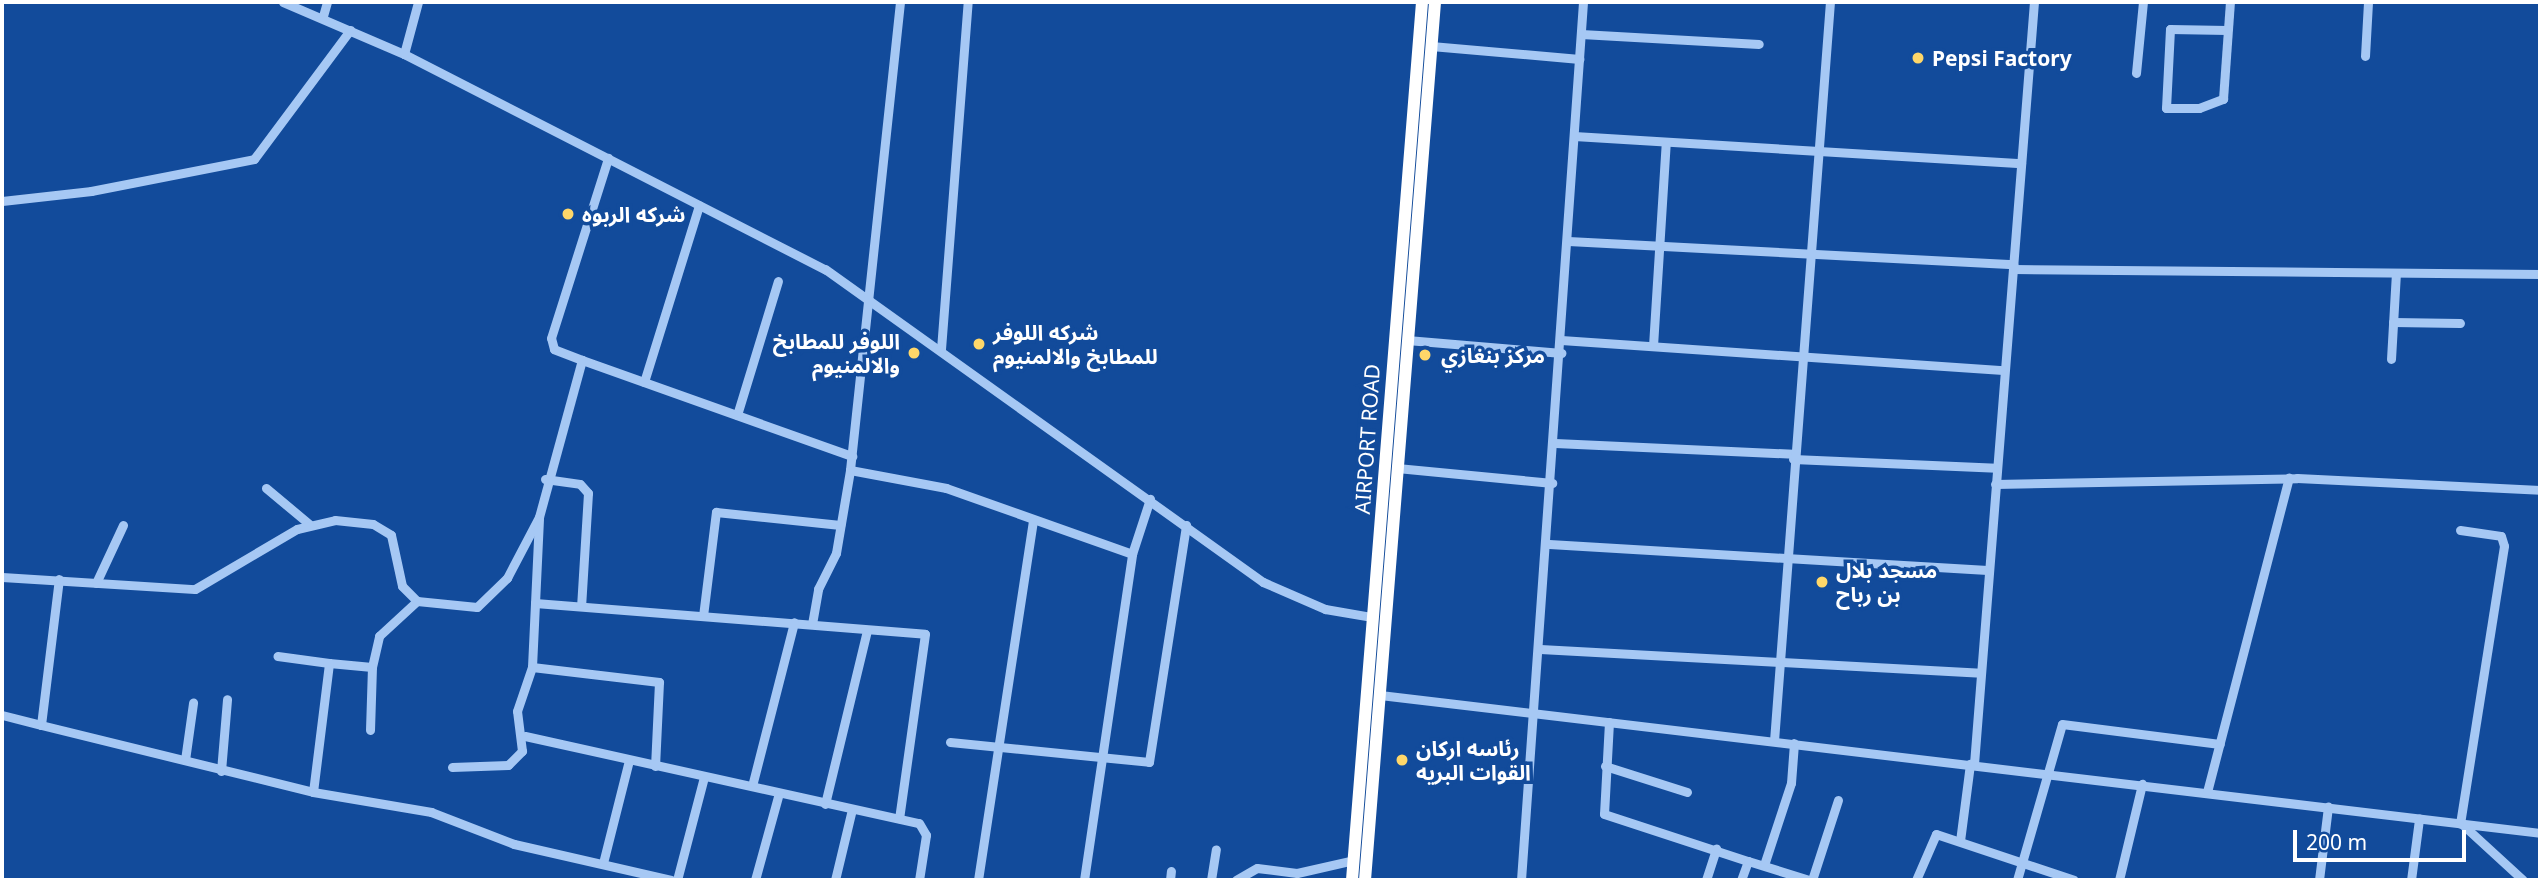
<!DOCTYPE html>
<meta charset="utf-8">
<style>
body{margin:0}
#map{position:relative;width:2542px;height:882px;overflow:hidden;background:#124b9b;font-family:"Noto Sans","Noto Sans Arabic",sans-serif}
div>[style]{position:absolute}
.minor>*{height:9px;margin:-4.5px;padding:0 4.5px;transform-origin:4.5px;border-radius:4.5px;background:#a6c8f4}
.highway>*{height:12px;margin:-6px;padding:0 6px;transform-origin:6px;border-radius:6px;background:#fff}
.dots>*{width:19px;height:19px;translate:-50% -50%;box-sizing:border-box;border:4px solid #124b9b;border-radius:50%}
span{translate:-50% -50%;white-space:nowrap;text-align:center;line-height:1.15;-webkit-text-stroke:7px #124b9b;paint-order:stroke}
.poi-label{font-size:21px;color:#fff;font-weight:700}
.left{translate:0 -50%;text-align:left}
.right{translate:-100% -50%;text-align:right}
.street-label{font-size:21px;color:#fff}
.frame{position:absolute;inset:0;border:4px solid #fff;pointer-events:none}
.scale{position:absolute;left:2293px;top:830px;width:173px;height:32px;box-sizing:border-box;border:4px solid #fff;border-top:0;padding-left:9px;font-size:21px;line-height:24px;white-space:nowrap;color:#fff;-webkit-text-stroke:5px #124b9b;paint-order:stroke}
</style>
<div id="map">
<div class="minor">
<div style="left:283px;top:2px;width:132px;rotate:23.3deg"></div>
<div style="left:404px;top:54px;width:473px;rotate:27.1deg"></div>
<div style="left:825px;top:269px;width:538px;rotate:35.55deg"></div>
<div style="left:1263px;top:582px;width:68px;rotate:23.5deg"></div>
<div style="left:1325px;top:609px;width:48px;rotate:9.7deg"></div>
<div style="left:900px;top:2px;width:471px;rotate:96.1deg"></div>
<div style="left:850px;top:470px;width:98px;rotate:10.6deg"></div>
<div style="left:946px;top:488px;width:197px;rotate:19.5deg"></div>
<div style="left:323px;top:16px;width:15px;rotate:-74deg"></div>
<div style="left:2227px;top:30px;width:57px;rotate:-179deg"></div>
<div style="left:2170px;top:29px;width:79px;rotate:92.9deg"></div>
<div style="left:2166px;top:108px;width:33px"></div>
<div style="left:2199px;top:108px;width:26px;rotate:-21deg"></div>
<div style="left:2223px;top:99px;width:97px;rotate:-85.9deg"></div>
<div style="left:1581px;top:34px;width:178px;rotate:3.2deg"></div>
<div style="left:1431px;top:46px;width:149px;rotate:5deg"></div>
<div style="left:404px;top:54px;width:54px;rotate:-74.9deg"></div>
<div style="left:2365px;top:56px;width:54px;rotate:-86.8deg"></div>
<div style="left:2136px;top:73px;width:71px;rotate:-84.4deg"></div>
<div style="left:1574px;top:136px;width:448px;rotate:3.5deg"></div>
<div style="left:2px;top:201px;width:90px;rotate:-6.4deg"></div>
<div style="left:91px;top:191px;width:166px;rotate:-11.1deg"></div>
<div style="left:254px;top:159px;width:161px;rotate:-53.3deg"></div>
<div style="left:1568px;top:241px;width:446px;rotate:3deg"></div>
<div style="left:2013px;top:269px;width:527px;rotate:0.54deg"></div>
<div style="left:2393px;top:322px;width:67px;rotate:0.9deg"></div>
<div style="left:1407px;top:340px;width:155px;rotate:4.8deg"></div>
<div style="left:1561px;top:340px;width:443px;rotate:3.9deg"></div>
<div style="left:1653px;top:346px;width:204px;rotate:-86.4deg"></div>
<div style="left:941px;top:349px;width:348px;rotate:-85.6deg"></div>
<div style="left:2391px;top:359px;width:86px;rotate:-86.7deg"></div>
<div style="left:582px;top:360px;width:30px;rotate:-159deg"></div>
<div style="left:554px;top:349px;width:11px;rotate:-105deg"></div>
<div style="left:551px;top:338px;width:189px;rotate:-72.4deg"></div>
<div style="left:644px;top:382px;width:185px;rotate:-72.7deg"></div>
<div style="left:737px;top:415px;width:140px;rotate:-73deg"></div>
<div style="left:1555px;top:443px;width:238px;rotate:2.6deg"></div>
<div style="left:1793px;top:459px;width:203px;rotate:2.5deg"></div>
<div style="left:1397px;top:468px;width:156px;rotate:5.5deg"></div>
<div style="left:545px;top:479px;width:35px;rotate:8deg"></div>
<div style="left:580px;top:484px;width:12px;rotate:48deg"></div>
<div style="left:588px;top:493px;width:113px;rotate:93.5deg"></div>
<div style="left:1995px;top:484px;width:302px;rotate:-1.1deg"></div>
<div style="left:2297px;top:478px;width:243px;rotate:2.8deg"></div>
<div style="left:266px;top:488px;width:56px;rotate:39.9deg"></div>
<div style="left:2460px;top:530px;width:41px;rotate:8.3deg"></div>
<div style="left:2501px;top:536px;width:10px;rotate:73deg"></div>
<div style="left:2504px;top:546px;width:281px;rotate:99deg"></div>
<div style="left:1549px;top:544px;width:439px;rotate:3.4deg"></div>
<div style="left:2px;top:577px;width:193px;rotate:3.6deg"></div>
<div style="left:195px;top:589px;width:118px;rotate:-30.5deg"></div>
<div style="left:297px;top:529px;width:39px;rotate:-13deg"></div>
<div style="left:335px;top:520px;width:38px;rotate:6deg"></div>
<div style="left:373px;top:524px;width:21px;rotate:31deg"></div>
<div style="left:391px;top:535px;width:52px;rotate:77.8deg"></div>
<div style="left:402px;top:586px;width:21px;rotate:45deg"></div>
<div style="left:417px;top:601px;width:60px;rotate:5.7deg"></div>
<div style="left:477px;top:607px;width:42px;rotate:-44deg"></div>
<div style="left:507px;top:578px;width:69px;rotate:-62.3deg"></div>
<div style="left:539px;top:517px;width:163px;rotate:-74.7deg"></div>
<div style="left:582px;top:360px;width:287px;rotate:19.6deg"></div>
<div style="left:96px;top:583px;width:64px;rotate:-65deg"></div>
<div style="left:535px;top:603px;width:391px;rotate:4.5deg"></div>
<div style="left:925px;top:634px;width:186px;rotate:98deg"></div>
<div style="left:703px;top:616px;width:105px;rotate:-82.9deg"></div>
<div style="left:716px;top:512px;width:125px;rotate:6deg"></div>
<div style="left:812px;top:624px;width:36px;rotate:-80deg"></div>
<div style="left:818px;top:589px;width:40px;rotate:-63.4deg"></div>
<div style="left:836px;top:553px;width:84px;rotate:-80.4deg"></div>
<div style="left:1540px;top:649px;width:441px;rotate:3.1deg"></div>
<div style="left:329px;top:663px;width:43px;rotate:5.3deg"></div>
<div style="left:372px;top:667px;width:32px;rotate:-77deg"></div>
<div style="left:379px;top:636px;width:52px;rotate:-42.6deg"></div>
<div style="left:532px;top:667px;width:128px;rotate:6.7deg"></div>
<div style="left:659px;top:682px;width:84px;rotate:92.7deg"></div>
<div style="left:1380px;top:695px;width:1168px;rotate:6.78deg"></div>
<div style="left:2px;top:715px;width:40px;rotate:14.4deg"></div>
<div style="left:41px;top:725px;width:147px;rotate:-83deg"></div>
<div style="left:1609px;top:722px;width:92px;rotate:93.1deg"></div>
<div style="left:1604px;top:814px;width:151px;rotate:18.1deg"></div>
<div style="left:1748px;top:861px;width:20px;rotate:110deg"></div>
<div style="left:41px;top:725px;width:280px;rotate:13.8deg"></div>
<div style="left:313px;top:792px;width:130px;rotate:-82.9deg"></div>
<div style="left:329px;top:663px;width:52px;rotate:-172.3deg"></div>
<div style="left:370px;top:730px;width:63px;rotate:-88.2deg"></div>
<div style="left:525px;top:736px;width:403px;rotate:12.5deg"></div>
<div style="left:919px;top:823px;width:14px;rotate:60deg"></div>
<div style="left:926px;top:835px;width:46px;rotate:98.8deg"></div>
<div style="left:1774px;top:741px;width:741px;rotate:-85.67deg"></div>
<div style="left:950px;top:742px;width:200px;rotate:5.7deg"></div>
<div style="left:1149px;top:762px;width:240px;rotate:-81.1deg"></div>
<div style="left:185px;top:760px;width:58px;rotate:-82deg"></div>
<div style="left:1974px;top:764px;width:764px;rotate:-85.5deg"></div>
<div style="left:1605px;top:766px;width:86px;rotate:17.6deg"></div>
<div style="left:452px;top:767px;width:56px;rotate:-2deg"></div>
<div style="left:508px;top:765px;width:20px;rotate:-45deg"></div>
<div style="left:522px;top:751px;width:40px;rotate:-97.1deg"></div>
<div style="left:517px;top:711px;width:46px;rotate:-71.2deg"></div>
<div style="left:532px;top:667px;width:148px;rotate:-87.3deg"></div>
<div style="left:221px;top:771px;width:72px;rotate:-85.2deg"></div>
<div style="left:752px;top:786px;width:169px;rotate:-75.6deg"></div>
<div style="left:313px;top:792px;width:120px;rotate:9.6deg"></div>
<div style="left:431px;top:812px;width:89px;rotate:21.1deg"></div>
<div style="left:514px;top:844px;width:161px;rotate:12.9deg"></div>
<div style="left:2207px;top:792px;width:325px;rotate:-75.4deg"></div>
<div style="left:825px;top:804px;width:179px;rotate:-76.4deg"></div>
<div style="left:2463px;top:825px;width:81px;rotate:42.5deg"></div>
<div style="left:1960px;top:841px;width:78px;rotate:-82.6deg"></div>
<div style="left:1748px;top:861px;width:64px;rotate:17.3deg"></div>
<div style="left:603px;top:863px;width:106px;rotate:-75.8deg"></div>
<div style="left:1764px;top:865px;width:86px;rotate:-71.8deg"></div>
<div style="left:1791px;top:783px;width:40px;rotate:-85.7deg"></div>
<div style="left:677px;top:880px;width:106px;rotate:-75.3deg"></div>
<div style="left:755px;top:880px;width:90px;rotate:-74.6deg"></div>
<div style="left:835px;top:880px;width:73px;rotate:-76.5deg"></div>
<div style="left:978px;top:880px;width:363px;rotate:-81.3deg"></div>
<div style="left:1084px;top:880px;width:330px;rotate:-81.6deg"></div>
<div style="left:1132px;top:554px;width:58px;rotate:-71.9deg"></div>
<div style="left:1170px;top:880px;width:9px;rotate:-84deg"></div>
<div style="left:1211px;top:880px;width:31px;rotate:-81deg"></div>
<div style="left:1236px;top:880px;width:24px;rotate:-30deg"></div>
<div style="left:1257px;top:868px;width:40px;rotate:7.1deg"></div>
<div style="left:1297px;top:873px;width:58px;rotate:-12.8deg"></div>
<div style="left:1521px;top:880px;width:880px;rotate:-85.96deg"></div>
<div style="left:1706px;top:880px;width:33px;rotate:-72deg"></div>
<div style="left:1812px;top:880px;width:84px;rotate:-72deg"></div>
<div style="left:1916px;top:880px;width:50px;rotate:-66.5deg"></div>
<div style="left:1936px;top:834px;width:145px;rotate:18.4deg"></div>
<div style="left:2017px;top:880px;width:162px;rotate:-73.9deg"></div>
<div style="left:2062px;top:724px;width:159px;rotate:7.2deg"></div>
<div style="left:2119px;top:880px;width:99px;rotate:-76.5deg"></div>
<div style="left:2319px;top:880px;width:74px;rotate:-83deg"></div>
<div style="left:2411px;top:880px;width:62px;rotate:-82.5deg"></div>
</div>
<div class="highway">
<div style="left:1352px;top:880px;width:881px;rotate:-85.44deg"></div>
<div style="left:1365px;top:880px;width:881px;rotate:-85.44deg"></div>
</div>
<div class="dots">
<div style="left:1918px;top:58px;background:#ffd769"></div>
<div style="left:568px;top:214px;background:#ffd769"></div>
<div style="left:979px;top:344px;background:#ffd769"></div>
<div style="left:914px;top:353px;background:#ffd769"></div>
<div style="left:1425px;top:355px;background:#ffd769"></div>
<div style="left:1822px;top:582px;background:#ffd769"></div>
<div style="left:1402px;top:760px;background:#ffd769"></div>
</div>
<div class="poi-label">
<span class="left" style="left:1932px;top:58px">Pepsi Factory</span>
<span class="left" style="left:582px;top:214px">شركه الربوه</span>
<span class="left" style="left:993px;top:344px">شركه اللوفر<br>للمطابخ والالمنيوم</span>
<span class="right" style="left:900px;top:353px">اللوفر للمطابخ<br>والالمنيوم</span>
<span class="left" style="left:1441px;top:355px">مركز بنغازي</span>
<span class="left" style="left:1836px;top:582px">مسجد بلال<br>بن رباح</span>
<span class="left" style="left:1416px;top:760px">رئاسه اركان<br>القوات البريه</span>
</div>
<div class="street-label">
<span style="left:1367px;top:439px;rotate:-86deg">AIRPORT ROAD</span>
</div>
<div class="frame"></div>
<div class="scale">200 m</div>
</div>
